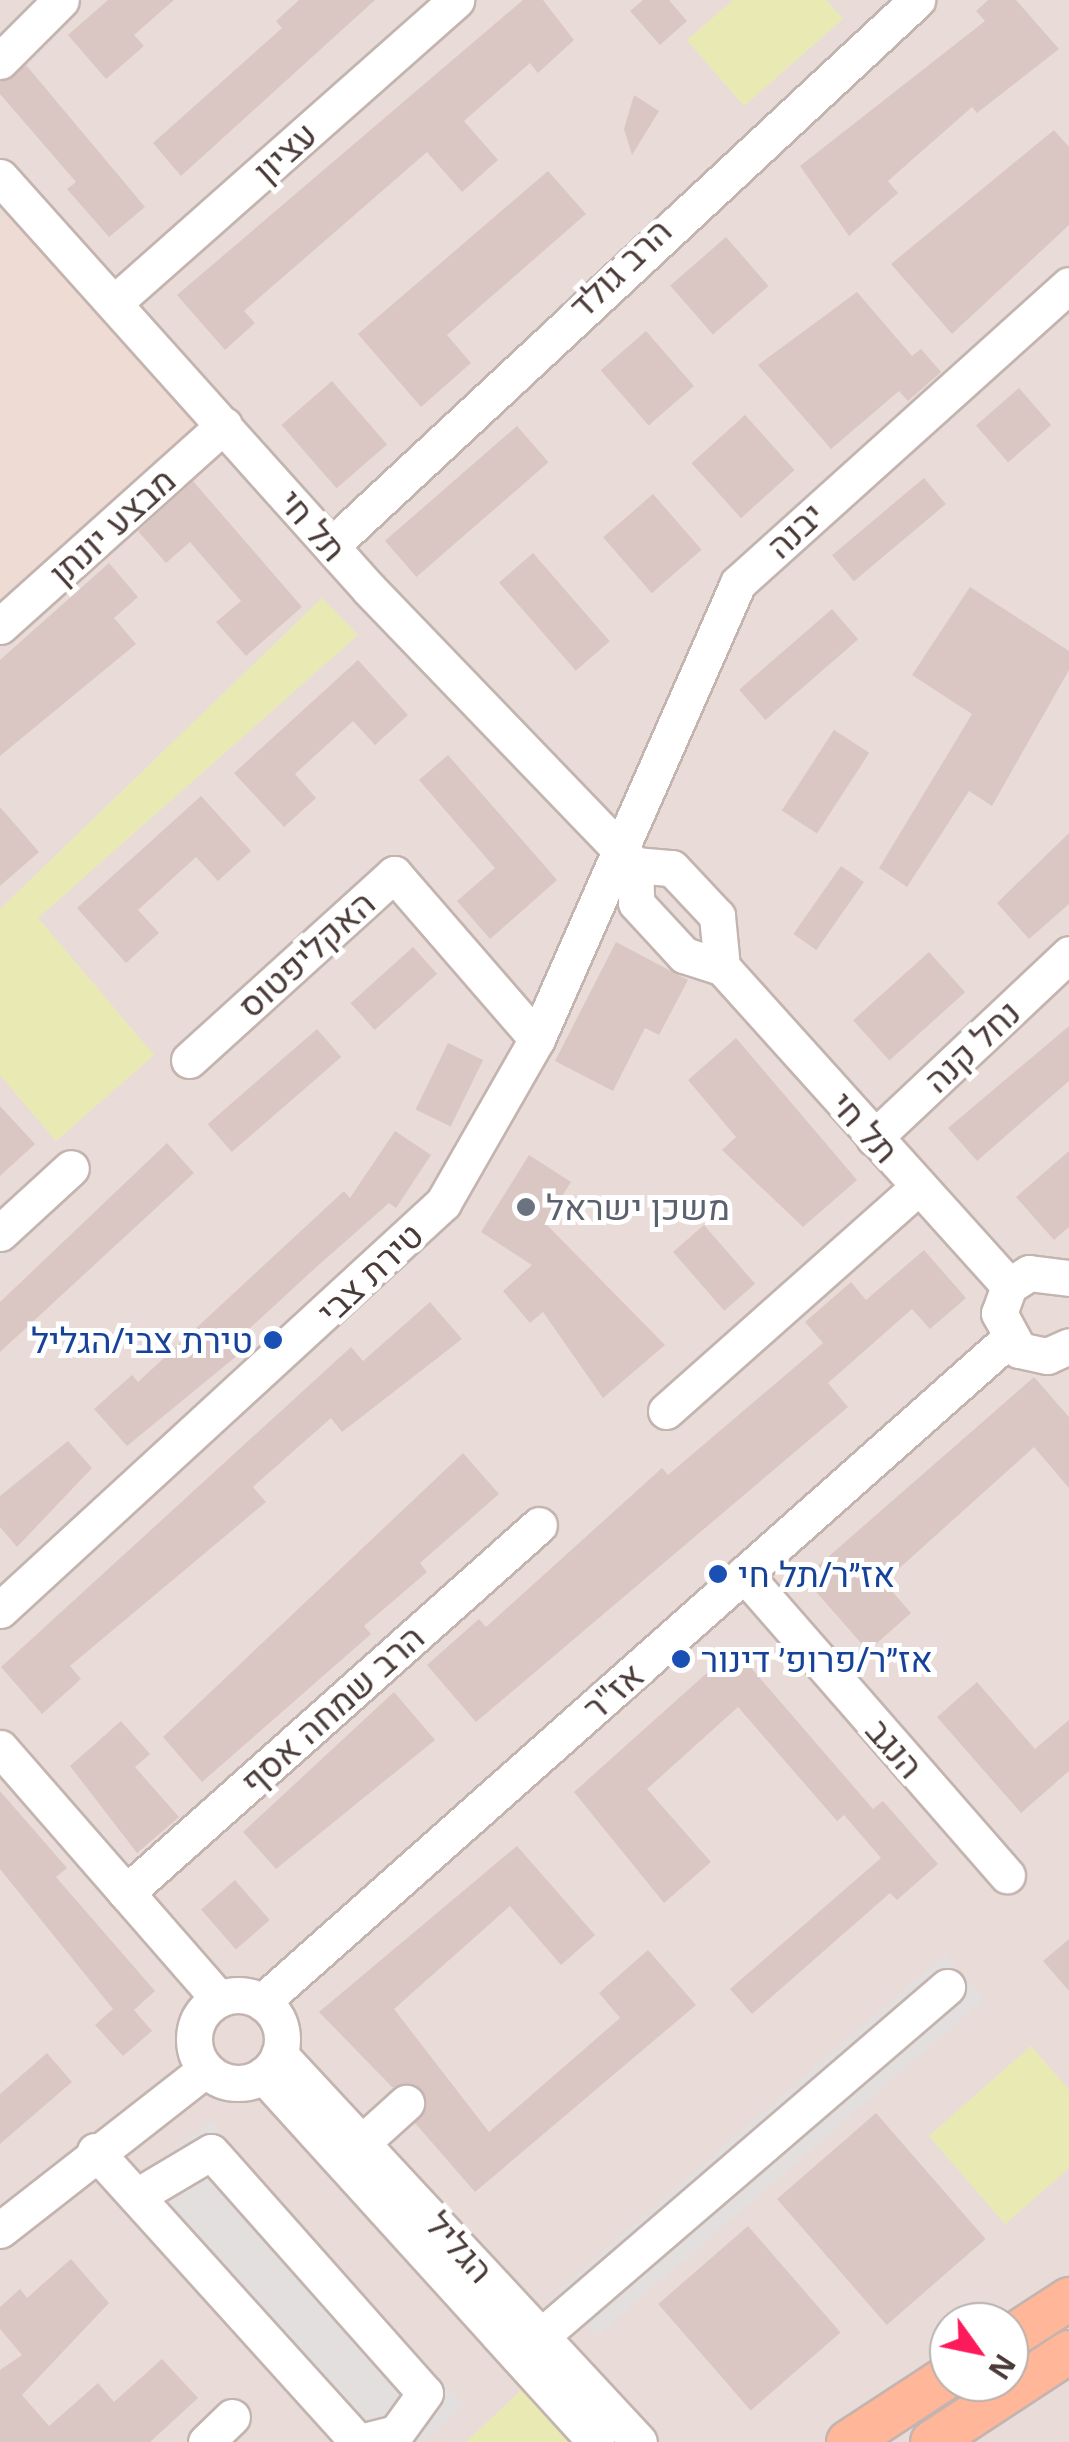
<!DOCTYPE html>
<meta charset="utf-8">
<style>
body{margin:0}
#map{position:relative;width:1069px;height:2442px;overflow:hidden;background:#f5edea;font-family:"Noto Sans",Heebo,sans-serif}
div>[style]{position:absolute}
.residential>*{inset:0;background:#e9dcd8}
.education>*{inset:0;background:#eedbd4}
.green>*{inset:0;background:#e9eab3}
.parking>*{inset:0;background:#e4dfdf;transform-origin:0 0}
.building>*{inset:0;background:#dac6c2;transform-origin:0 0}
.roads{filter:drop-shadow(2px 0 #c4b4af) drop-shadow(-2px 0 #c4b4af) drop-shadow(0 2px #c4b4af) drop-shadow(0 -2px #c4b4af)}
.minor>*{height:35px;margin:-17.5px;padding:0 17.5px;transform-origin:17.5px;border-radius:17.5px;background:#fff}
.minor>.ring{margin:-17.5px;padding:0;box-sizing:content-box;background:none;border:35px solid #fff;border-radius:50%}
.major>*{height:42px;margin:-21px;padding:0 21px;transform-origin:21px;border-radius:21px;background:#ffb699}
.dots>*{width:28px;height:28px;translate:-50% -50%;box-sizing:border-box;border:5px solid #fff;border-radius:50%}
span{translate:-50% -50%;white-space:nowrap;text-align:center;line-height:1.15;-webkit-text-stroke:10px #fff;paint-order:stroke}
.street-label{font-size:35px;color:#4a3b38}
.worship-label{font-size:35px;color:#5b616d}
.left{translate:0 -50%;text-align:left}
.transit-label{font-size:35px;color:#164399}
.right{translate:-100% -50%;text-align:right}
.north{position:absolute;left:929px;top:2302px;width:100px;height:100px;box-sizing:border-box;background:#fff;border:2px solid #b7b1af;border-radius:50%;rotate:123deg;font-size:28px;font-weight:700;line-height:40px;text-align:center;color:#4a3b38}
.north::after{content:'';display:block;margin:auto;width:35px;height:45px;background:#fd1a5b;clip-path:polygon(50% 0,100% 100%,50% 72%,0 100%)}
</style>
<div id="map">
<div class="residential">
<div style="clip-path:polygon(evenodd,0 0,1069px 0,1069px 2442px,0 2442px,0 0,949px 2322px,1009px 2322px,1009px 2382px,949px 2382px,949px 2322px)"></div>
</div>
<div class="education">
<div style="clip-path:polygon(9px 213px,195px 425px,0 598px,0 221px)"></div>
</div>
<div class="green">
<div style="clip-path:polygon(733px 0,826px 0,843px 19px,744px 106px,687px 40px)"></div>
<div style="clip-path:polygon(322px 598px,358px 635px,38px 918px,154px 1055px,56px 1141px,0 1075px,0 909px)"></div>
<div style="clip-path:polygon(1031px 2046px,1069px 2090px,1069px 2168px,1005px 2224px,929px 2136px)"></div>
<div style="clip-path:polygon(531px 2381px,585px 2442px,466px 2442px)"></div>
</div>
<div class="parking">
<div style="left:945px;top:1954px;width:60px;height:513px;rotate:49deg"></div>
<div style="clip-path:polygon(210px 2121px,464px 2405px,423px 2442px,336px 2442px,113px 2196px)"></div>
</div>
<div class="building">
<div style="clip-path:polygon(108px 0,174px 0,134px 35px,144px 46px,106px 79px,68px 35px)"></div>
<div style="clip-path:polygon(299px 0,375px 0,181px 176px,153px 143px,282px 28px,276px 21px)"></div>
<div style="clip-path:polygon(523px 0,543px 0,574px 40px,538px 73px,530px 63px,464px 121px,498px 160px,462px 192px,427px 152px,244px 311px,255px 323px,225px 350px,177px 295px)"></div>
<div style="clip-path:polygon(643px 0,669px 0,687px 21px,660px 45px,630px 11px)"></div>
<div style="clip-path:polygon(988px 0,1016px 0,1059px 49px,977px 113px,972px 107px,888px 181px,898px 193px,849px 236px,800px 166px,985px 21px,976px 11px)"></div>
<div style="clip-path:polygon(26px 65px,145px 207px,109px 237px,67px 189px,76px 182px,0 94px,0 82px)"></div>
<div style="clip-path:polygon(634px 95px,659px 111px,632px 155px,624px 129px)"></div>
<div style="clip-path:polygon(1054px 130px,1069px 147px,1069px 225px,952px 334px,891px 264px)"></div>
<div style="clip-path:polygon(548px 171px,586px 214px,447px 335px,471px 363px,421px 407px,358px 334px)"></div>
<div style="left:726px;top:237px;width:65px;height:74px;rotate:49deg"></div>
<div style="clip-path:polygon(857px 292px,912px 356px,921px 349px,941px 372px,908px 401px,899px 391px,831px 449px,758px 365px)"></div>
<div style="left:646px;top:331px;width:73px;height:60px;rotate:49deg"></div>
<div style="left:332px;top:381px;width:84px;height:67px;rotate:49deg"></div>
<div style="left:1019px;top:388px;width:49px;height:57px;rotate:49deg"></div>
<div style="left:745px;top:415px;width:74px;height:72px;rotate:48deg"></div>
<div style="left:517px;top:426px;width:48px;height:175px;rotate:49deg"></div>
<div style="left:924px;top:478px;width:34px;height:120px;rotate:50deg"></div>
<div style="clip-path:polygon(193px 481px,302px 607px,246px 656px,216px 622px,241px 601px,190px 542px,166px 563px,138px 531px)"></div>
<div style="left:653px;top:494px;width:74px;height:66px;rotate:49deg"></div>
<div style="left:533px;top:553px;width:117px;height:45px;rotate:49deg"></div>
<div style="clip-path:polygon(109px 563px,138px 597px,114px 618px,136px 644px,0 756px,0 660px)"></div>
<div style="clip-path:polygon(970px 587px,1069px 651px,1069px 670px,992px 806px,969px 791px,907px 887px,879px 868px,972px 714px,912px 675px)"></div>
<div style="left:832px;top:609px;width:40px;height:123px;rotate:49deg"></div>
<div style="clip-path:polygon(358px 660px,408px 715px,375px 745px,353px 721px,295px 774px,316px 798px,284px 827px,234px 773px)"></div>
<div style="left:834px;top:730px;width:42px;height:96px;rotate:33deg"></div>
<div style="clip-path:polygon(448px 755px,557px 880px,490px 939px,457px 901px,495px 868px,419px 780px)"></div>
<div style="clip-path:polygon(201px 796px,251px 851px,218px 881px,196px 857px,138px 910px,159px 933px,126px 963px,77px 908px)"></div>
<div style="clip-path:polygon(0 807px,39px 852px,0 886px)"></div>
<div style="clip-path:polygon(1069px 833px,1069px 904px,1029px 939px,997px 903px)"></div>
<div style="left:841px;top:866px;width:28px;height:83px;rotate:35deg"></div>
<div style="clip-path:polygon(616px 942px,688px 980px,659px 1035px,645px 1028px,613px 1091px,555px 1061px)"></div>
<div style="left:413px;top:947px;width:36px;height:84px;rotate:48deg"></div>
<div style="left:929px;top:952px;width:54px;height:102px;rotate:48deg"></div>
<div style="clip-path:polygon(1069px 1026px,1069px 1081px,977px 1161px,948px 1128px)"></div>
<div style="left:317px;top:1029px;width:37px;height:145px;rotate:49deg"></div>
<div style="clip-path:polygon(736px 1038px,857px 1180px,803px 1227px,722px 1150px,736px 1137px,688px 1080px)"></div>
<div style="left:448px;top:1043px;width:39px;height:74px;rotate:26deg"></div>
<div style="clip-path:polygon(0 1106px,35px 1144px,0 1176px)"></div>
<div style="clip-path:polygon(395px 1131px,431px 1155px,396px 1208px,389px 1203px,313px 1270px,236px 1341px,244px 1350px,127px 1446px,94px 1409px,132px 1375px,138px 1382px,344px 1191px,350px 1198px)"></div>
<div style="clip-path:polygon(167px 1143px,194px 1173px,0 1352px,0 1302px)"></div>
<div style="clip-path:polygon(1069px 1151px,1069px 1227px,1054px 1240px,1016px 1197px)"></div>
<div style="clip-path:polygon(529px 1155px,571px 1182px,545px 1223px,665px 1345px,603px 1398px,543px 1312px,530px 1323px,503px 1291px,532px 1265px,481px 1232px)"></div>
<div style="left:704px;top:1225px;width:78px;height:41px;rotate:49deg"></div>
<div style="clip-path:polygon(924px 1250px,966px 1298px,930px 1329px,912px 1309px,828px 1383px,848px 1407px,476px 1722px,427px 1665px,479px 1619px,486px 1627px,662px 1468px,668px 1475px,823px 1343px,805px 1322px,851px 1282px,866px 1300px)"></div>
<div style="clip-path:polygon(430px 1302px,462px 1339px,342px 1432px,331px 1418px,253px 1487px,266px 1502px,70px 1666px,81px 1679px,42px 1714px,1px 1667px,351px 1347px,363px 1361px)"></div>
<div style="clip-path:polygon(1034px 1377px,1069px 1417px,1069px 1488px,1034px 1447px,884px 1582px,911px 1613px,868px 1651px,804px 1578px)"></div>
<div style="clip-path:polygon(68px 1441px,92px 1468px,17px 1547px,0 1527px,0 1496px)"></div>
<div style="clip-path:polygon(463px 1453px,499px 1494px,420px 1563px,427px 1572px,364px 1626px,371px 1634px,202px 1782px,163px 1737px)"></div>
<div style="clip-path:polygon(718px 1663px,731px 1677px,747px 1663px,873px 1809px,883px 1801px,938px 1864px,897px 1900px,890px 1893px,752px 2014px,730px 1989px,881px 1858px,844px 1815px,837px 1821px,738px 1707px,647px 1789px,711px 1862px,664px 1903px,574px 1792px)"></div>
<div style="clip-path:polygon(977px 1682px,1035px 1749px,1069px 1720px,1069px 1771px,1021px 1813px,937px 1717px)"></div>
<div style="clip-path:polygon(394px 1692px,435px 1740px,276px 1869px,243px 1832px)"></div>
<div style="clip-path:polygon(121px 1721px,150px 1754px,135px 1767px,179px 1817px,137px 1853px,70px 1766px)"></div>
<div style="clip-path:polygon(0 1791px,67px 1868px,56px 1877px,155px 1991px,134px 2010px,152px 2031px,123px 2056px,95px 2025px,113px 2009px,0 1869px)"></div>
<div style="clip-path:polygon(517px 1846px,595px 1935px,561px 1965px,510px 1906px,394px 2009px,489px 2132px,620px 2018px,599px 1993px,648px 1950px,696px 2005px,475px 2192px,415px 2123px,426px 2109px,422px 2090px,392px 2087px,319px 2012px)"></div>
<div style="left:235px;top:1880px;width:53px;height:45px;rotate:49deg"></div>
<div style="clip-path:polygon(1069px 1939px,1069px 1991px,1043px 1961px)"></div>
<div style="clip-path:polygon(47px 2053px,72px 2082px,0 2144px,0 2094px)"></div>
<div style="left:876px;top:2113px;width:167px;height:131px;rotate:49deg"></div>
<div style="left:748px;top:2226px;width:141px;height:119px;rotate:49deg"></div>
<div style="clip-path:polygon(71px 2259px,109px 2303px,22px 2395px,49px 2426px,98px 2383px,114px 2402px,162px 2359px,198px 2398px,150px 2442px,0 2442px,0 2370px,22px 2355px,0 2329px,0 2307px,20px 2289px,27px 2298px)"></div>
</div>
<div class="roads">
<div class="minor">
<div style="left:0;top:61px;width:86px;rotate:-45deg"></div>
<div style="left:0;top:177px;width:553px;rotate:48.15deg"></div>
<div style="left:369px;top:589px;width:383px;rotate:46.1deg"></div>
<div style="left:635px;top:865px;width:38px;rotate:88deg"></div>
<div style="left:636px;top:903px;width:71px;rotate:47.3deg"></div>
<div style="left:684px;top:955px;width:40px;rotate:18deg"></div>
<div style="left:722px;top:967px;width:429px;rotate:48deg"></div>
<div style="left:114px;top:303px;width:457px;rotate:-41.5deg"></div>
<div style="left:332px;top:545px;width:800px;rotate:-42.97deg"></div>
<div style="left:0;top:626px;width:301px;rotate:-41.9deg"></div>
<div style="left:635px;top:865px;width:37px;rotate:5deg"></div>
<div style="left:672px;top:868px;width:66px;rotate:46.8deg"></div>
<div style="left:717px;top:916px;width:51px;rotate:84.4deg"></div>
<div style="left:189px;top:1060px;width:277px;rotate:-42.2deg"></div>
<div style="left:394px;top:874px;width:218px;rotate:49.1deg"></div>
<div style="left:874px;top:1138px;width:268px;rotate:-43.3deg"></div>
<div style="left:0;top:1233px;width:96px;rotate:-42.5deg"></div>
<div style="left:1069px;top:1278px;width:40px;rotate:-172.9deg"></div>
<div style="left:1029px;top:1273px;width:24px;rotate:147deg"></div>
<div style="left:1009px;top:1286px;width:29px;rotate:110deg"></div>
<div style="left:999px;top:1313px;width:42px;rotate:61.6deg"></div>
<div style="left:1019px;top:1350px;width:29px;rotate:12deg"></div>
<div style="left:1047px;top:1356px;width:24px;rotate:-24deg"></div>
<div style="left:666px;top:1411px;width:337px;rotate:-41.6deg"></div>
<div style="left:744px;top:1574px;width:400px;rotate:48.9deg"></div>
<div style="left:0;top:1610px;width:602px;rotate:-42.57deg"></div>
<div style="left:443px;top:1203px;width:189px;rotate:-60.2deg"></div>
<div style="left:537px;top:1039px;width:498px;rotate:-66.2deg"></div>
<div style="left:738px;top:583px;width:445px;rotate:-42deg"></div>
<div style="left:0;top:1748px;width:333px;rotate:48.9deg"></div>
<div style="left:126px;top:1893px;width:553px;rotate:-41.7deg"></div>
<div class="ring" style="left:194px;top:1995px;width:53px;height:53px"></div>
<div style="left:262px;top:2002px;width:997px;rotate:-41.59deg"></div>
<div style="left:279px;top:2054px;width:529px;rotate:47.14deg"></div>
<div style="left:263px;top:2075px;width:496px;rotate:47.8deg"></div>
<div style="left:95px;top:2151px;width:392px;rotate:47.9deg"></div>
<div style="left:346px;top:2157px;width:81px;rotate:-42deg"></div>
<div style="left:142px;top:2193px;width:80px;rotate:-30.7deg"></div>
<div style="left:211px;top:2152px;width:322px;rotate:48.4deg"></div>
<div style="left:425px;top:2393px;width:49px;rotate:125.9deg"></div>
<div style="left:396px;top:2433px;width:36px;rotate:166deg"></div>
<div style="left:0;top:2230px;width:261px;rotate:-38deg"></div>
<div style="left:518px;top:2356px;width:566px;rotate:-40.7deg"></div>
<div style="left:206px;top:2442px;width:36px;rotate:-44deg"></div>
</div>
<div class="major">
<div style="left:1009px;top:2338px;width:72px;rotate:-33deg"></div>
<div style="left:848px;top:2442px;width:121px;rotate:-33.2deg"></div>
<div style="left:932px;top:2442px;width:164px;rotate:-33.3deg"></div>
</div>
</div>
<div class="dots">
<div style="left:526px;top:1207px;background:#6b7280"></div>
<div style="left:273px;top:1340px;background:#1a4fb4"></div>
<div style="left:718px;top:1574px;background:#1a4fb4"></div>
<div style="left:681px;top:1659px;background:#1a4fb4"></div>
</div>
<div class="street-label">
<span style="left:285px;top:152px;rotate:-42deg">עציון</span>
<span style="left:620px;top:268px;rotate:-44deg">הרב גולד</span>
<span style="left:313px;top:525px;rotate:49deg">תל חי</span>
<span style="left:112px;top:526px;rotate:-42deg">מבצע יונתן</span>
<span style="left:795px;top:530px;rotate:-43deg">יבנה</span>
<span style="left:306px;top:954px;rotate:-42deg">האקליפטוס</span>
<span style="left:972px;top:1046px;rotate:-43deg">נחל קנה</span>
<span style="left:865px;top:1127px;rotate:48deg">תל חי</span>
<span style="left:370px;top:1273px;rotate:-43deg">טירת צבי</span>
<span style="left:613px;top:1691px;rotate:-41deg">אז"ר</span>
<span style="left:332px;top:1709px;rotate:-42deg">הרב שמחה אסף</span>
<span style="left:895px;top:1748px;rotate:49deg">הנגב</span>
<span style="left:460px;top:2247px;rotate:48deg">הגליל</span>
</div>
<div class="worship-label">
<span class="left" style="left:546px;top:1207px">משכן ישראל</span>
</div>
<div class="transit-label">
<span class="right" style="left:253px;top:1340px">טירת צבי/הגליל</span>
<span class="left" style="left:738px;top:1574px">אז״ר/תל חי</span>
<span class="left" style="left:701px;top:1659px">אז״ר/פרופ׳ דינור</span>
</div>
<div class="north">N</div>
</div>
